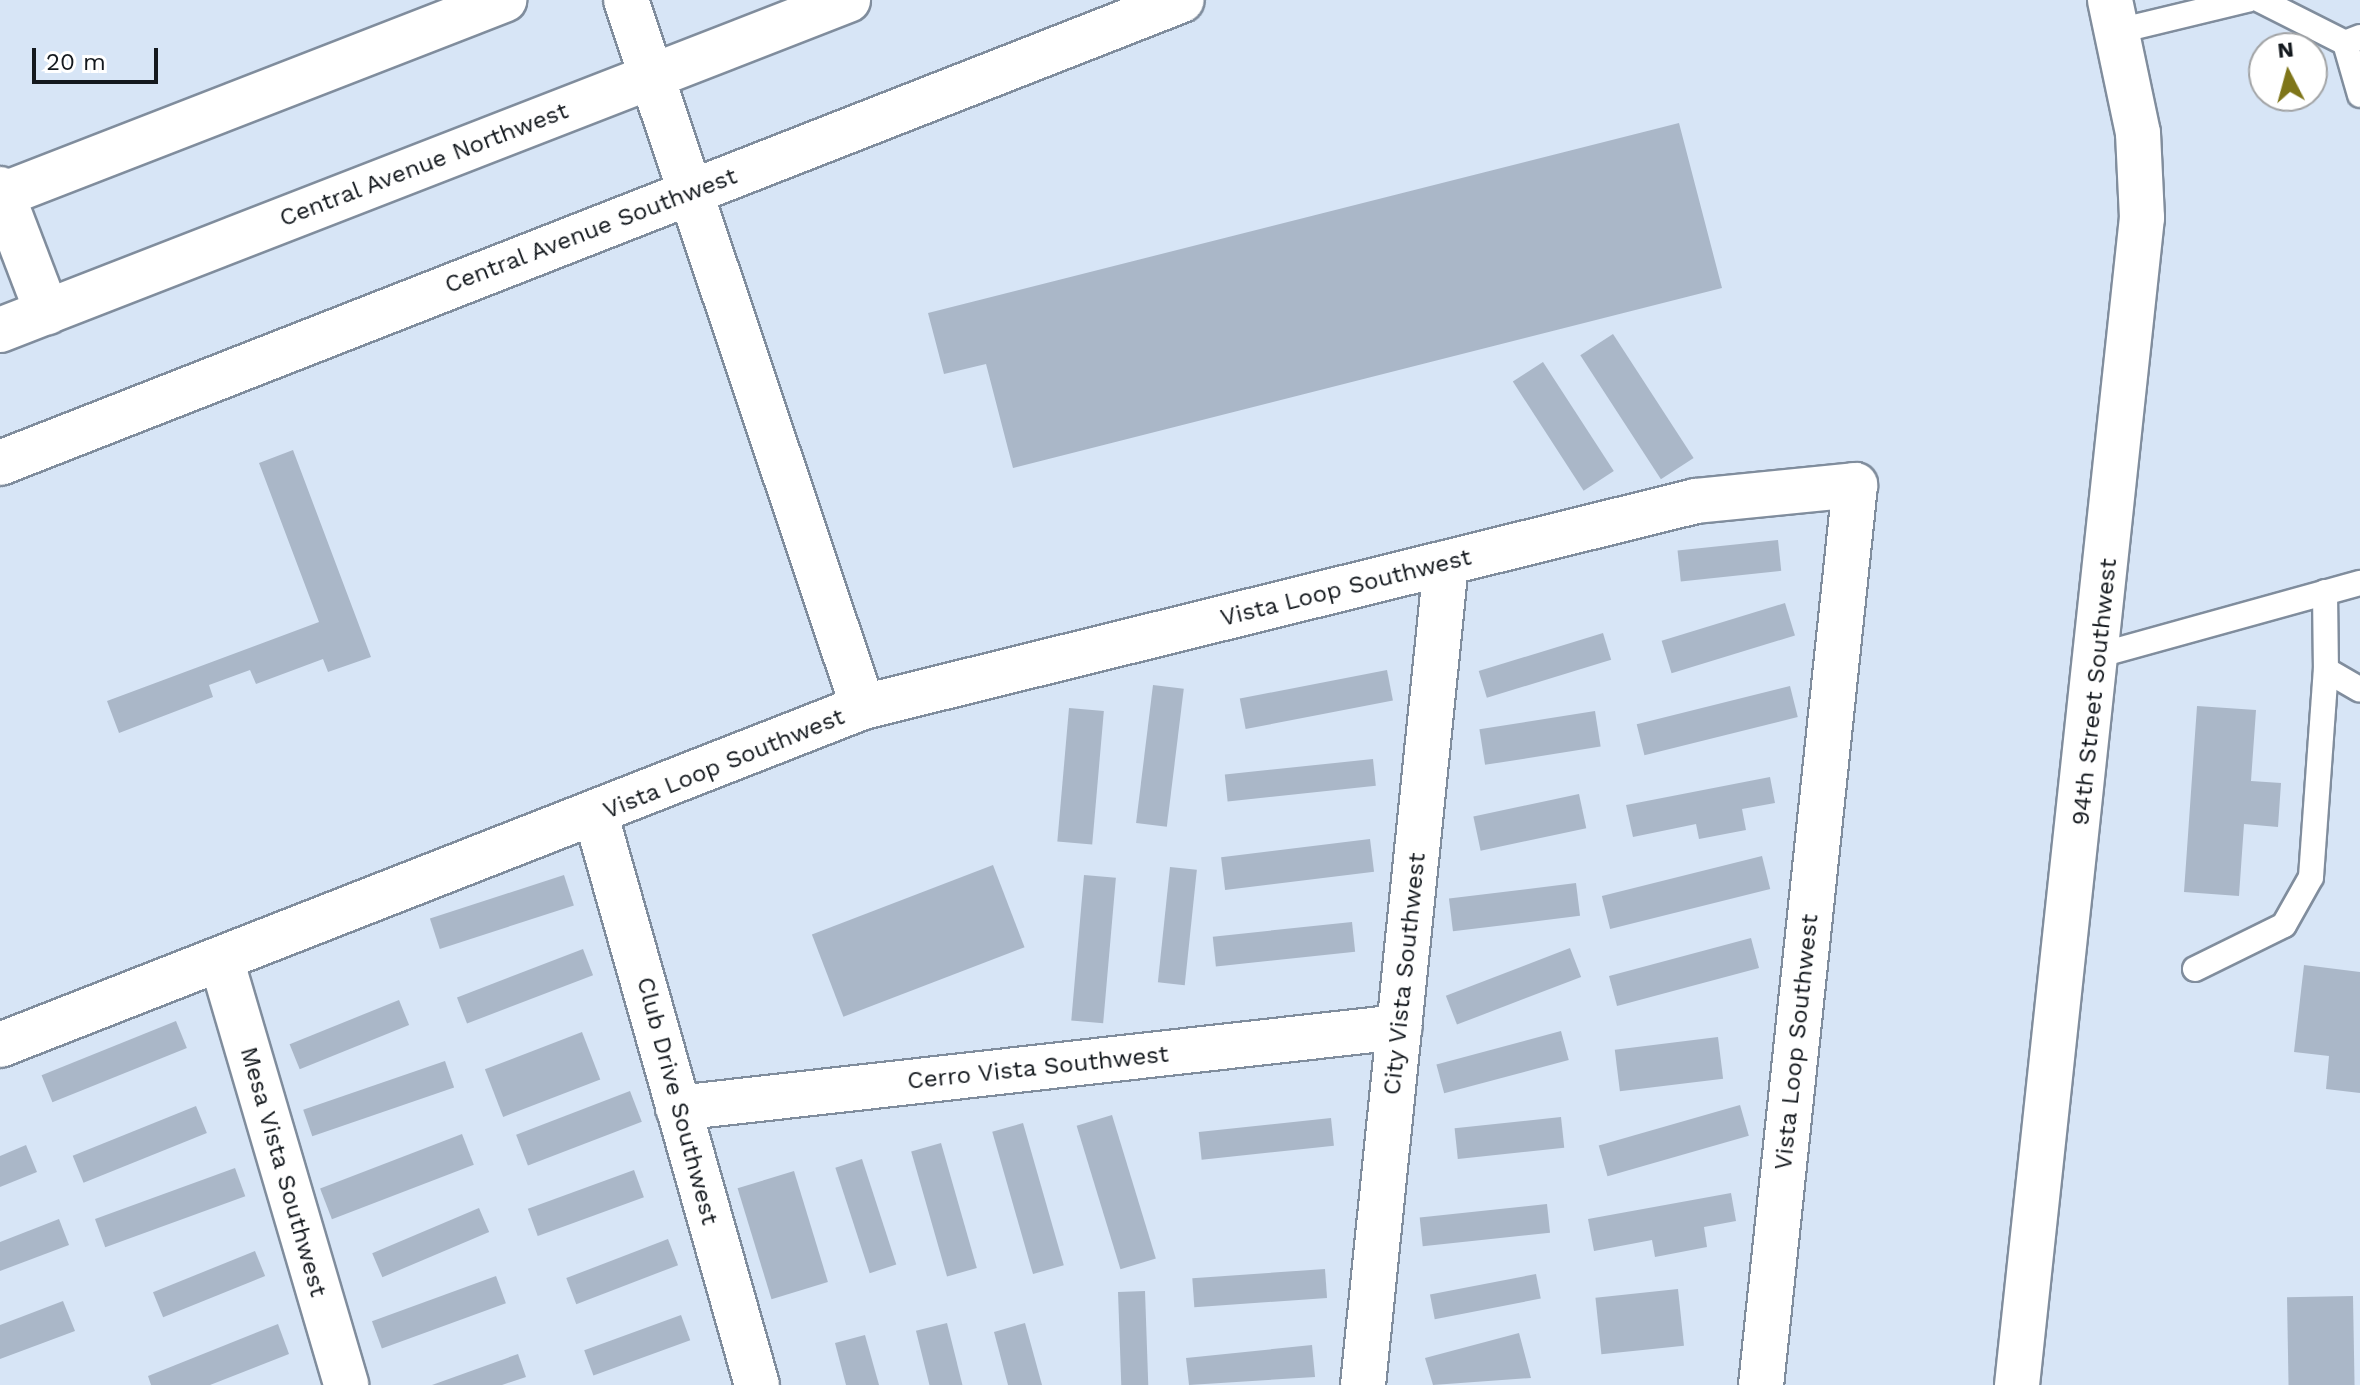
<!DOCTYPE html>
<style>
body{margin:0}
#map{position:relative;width:2360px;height:1385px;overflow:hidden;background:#d7e5f6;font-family:"Work Sans",sans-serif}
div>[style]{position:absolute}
.building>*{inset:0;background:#aab7c8;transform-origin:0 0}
.roads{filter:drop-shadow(2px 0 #808d9d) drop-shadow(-2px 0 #808d9d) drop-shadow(0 2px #808d9d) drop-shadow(0 -2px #808d9d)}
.service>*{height:24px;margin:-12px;padding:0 12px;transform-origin:12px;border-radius:12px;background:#fff}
.minor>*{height:44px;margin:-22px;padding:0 22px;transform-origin:22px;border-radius:22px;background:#fff}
.primary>*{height:44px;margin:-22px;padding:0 22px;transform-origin:22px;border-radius:22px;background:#fff}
span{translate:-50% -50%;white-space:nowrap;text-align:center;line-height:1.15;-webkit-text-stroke:6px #fff;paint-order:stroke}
.street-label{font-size:24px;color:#14191e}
.north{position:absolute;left:2248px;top:32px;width:80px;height:80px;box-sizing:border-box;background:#fff;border:2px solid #a1a3a5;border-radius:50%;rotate:354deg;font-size:22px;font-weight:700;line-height:32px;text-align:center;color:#14191e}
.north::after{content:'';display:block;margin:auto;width:28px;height:36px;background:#7e7519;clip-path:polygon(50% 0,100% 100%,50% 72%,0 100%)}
.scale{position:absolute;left:32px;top:48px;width:126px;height:36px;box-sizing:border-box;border:4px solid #14191e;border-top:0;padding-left:10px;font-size:24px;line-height:28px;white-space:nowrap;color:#14191e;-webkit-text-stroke:6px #fff;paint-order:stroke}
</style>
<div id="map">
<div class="building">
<div style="clip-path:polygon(1679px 123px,1722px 288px,1013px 468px,986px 364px,944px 374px,928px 313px)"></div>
<div style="left:1613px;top:334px;width:148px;height:39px;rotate:57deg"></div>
<div style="left:1543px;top:362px;width:130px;height:36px;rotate:57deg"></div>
<div style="clip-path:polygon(293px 450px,371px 657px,328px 672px,323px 659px,256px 684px,250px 670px,209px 685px,213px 697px,119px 733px,107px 701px,319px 622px,259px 463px)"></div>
<div style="left:1778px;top:540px;width:31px;height:101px;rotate:84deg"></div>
<div style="left:1785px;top:603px;width:34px;height:129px;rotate:73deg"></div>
<div style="left:1603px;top:633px;width:28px;height:130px;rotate:73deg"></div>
<div style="left:1387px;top:670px;width:31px;height:150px;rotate:79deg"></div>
<div style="left:1153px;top:685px;width:31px;height:139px;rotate:7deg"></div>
<div style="left:1790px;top:686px;width:32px;height:158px;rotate:76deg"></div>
<div style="clip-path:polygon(2197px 706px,2256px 710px,2251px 781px,2281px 783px,2278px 827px,2244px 824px,2239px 896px,2184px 892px)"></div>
<div style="left:1069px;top:708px;width:35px;height:134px;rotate:5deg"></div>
<div style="left:1595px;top:711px;width:36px;height:117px;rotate:81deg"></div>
<div style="left:1373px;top:759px;width:27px;height:149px;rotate:84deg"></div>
<div style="clip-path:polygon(1770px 777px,1775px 803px,1742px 809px,1746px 830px,1699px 839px,1696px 824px,1633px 837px,1626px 805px)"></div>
<div style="left:1579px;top:794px;width:35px;height:108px;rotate:78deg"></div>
<div style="left:1370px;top:839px;width:33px;height:150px;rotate:83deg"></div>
<div style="left:1762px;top:856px;width:34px;height:165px;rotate:76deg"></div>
<div style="left:993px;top:865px;width:88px;height:194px;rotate:69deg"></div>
<div style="left:1170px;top:867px;width:27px;height:116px;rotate:6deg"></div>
<div style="left:564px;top:875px;width:32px;height:141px;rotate:72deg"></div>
<div style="left:1084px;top:875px;width:32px;height:146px;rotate:5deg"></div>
<div style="left:1576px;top:883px;width:33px;height:128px;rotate:83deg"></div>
<div style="left:1352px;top:922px;width:30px;height:140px;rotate:84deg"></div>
<div style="left:1751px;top:938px;width:31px;height:147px;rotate:75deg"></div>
<div style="left:1570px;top:948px;width:31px;height:133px;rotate:69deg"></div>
<div style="left:583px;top:949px;width:28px;height:135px;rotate:69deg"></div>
<div style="clip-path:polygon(2304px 965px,2360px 972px,2360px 1093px,2326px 1089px,2329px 1056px,2294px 1052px)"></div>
<div style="left:399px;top:1000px;width:27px;height:118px;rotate:68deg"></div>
<div style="left:176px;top:1021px;width:29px;height:145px;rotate:68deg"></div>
<div style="left:1561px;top:1031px;width:30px;height:129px;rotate:75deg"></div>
<div style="left:582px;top:1032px;width:51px;height:104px;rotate:69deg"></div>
<div style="left:1718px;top:1037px;width:42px;height:104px;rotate:83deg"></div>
<div style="left:445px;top:1061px;width:28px;height:150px;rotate:71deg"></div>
<div style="left:630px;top:1091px;width:33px;height:122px;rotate:69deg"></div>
<div style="left:1740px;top:1105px;width:32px;height:147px;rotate:74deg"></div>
<div style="left:196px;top:1106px;width:29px;height:133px;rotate:68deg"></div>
<div style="left:1112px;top:1115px;width:150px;height:37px;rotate:73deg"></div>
<div style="left:1561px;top:1117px;width:31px;height:107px;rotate:84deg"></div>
<div style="left:1331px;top:1118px;width:28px;height:133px;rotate:84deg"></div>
<div style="left:1023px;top:1123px;width:148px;height:32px;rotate:74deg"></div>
<div style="left:462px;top:1134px;width:33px;height:152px;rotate:69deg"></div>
<div style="left:941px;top:1143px;width:130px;height:31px;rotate:74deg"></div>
<div style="clip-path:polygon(26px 1145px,37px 1172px,0 1187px,0 1156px)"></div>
<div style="left:862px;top:1159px;width:111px;height:28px;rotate:72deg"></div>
<div style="left:235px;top:1168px;width:30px;height:149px;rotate:70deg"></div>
<div style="left:634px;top:1170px;width:29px;height:113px;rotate:70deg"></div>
<div style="left:794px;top:1171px;width:116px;height:59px;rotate:73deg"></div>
<div style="clip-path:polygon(1731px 1193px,1736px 1221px,1704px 1227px,1707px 1247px,1655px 1257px,1652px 1240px,1594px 1251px,1588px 1219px)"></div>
<div style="left:1547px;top:1204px;width:29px;height:128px;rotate:84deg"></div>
<div style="left:479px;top:1208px;width:26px;height:116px;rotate:67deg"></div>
<div style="clip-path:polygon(59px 1219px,69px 1245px,0 1271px,0 1242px)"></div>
<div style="left:668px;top:1239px;width:28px;height:109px;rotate:69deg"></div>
<div style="left:255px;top:1251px;width:27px;height:110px;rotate:68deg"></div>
<div style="left:1325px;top:1269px;width:29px;height:133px;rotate:86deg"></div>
<div style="left:1536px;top:1274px;width:25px;height:108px;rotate:79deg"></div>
<div style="left:496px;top:1276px;width:29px;height:132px;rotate:70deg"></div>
<div style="left:1678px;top:1289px;width:57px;height:83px;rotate:84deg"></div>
<div style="left:1145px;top:1291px;width:94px;height:27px;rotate:88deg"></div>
<div style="left:2353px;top:1296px;width:89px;height:66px;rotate:89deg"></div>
<div style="clip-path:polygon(63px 1301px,75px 1331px,0 1359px,0 1325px)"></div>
<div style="left:681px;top:1315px;width:27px;height:103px;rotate:70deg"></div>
<div style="left:947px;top:1323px;width:64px;height:32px;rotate:76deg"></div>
<div style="clip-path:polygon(1025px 1323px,1042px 1385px,1008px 1385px,994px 1332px)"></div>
<div style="clip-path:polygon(278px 1324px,289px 1354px,210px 1385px,151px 1385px,148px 1376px)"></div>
<div style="clip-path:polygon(1519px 1333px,1531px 1378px,1433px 1385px,1425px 1358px)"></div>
<div style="clip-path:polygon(865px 1335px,879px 1385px,846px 1385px,835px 1343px)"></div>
<div style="clip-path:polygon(1312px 1345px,1315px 1377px,1189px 1385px,1186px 1358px)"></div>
<div style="clip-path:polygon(518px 1354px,526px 1377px,502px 1385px,432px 1385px)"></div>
</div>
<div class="roads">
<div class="service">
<div style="left:2260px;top:0;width:95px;rotate:26.8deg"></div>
<div style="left:2345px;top:43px;width:16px;rotate:-22deg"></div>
<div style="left:2118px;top:31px;width:133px;rotate:-13.5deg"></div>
<div style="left:2345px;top:43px;width:54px;rotate:73.9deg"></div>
<div style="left:2325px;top:592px;width:78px;rotate:89.3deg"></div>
<div style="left:2326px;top:670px;width:39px;rotate:30deg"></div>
<div style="left:2100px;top:655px;width:270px;rotate:-15.5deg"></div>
<div style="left:2195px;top:969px;width:99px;rotate:-26.3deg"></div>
<div style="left:2284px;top:925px;width:55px;rotate:-60.6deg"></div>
<div style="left:2311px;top:877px;width:208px;rotate:-85.9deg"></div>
</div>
<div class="minor">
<div style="left:626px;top:0;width:746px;rotate:71.47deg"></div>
<div style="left:0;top:189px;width:132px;rotate:69.1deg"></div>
<div style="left:2px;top:195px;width:539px;rotate:-21.23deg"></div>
<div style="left:596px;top:816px;width:591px;rotate:74.2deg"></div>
<div style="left:221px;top:959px;width:444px;rotate:73.6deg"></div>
<div style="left:0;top:1045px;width:927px;rotate:-21.39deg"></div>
<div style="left:863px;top:707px;width:858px;rotate:-13.89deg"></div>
<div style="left:1696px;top:501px;width:160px;rotate:-5.7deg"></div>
<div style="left:1855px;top:485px;width:905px;rotate:95.96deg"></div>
<div style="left:678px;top:1108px;width:726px;rotate:-6.41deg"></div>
<div style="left:1363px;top:1385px;width:826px;rotate:-84.23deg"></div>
<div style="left:2017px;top:1385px;width:1174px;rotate:-83.89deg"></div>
<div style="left:2142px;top:218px;width:85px;rotate:-92.7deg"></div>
<div style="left:2138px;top:133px;width:136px;rotate:-101.9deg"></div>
</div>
<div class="primary">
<div style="left:0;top:330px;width:910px;rotate:-21.26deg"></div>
<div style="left:0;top:463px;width:1269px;rotate:-21.39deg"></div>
</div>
</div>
<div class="street-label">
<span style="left:424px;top:165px;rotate:-21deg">Central Avenue Northwest</span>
<span style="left:591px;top:231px;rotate:-21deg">Central Avenue Southwest</span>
<span style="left:1346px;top:588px;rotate:-14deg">Vista Loop Southwest</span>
<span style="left:2095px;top:692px;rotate:-84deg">94th Street Southwest</span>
<span style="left:724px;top:764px;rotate:-22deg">Vista Loop Southwest</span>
<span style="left:1405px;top:974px;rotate:-84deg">City Vista Southwest</span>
<span style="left:1797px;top:1042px;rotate:-84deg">Vista Loop Southwest</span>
<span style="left:1038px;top:1068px;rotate:-6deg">Cerro Vista Southwest</span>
<span style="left:677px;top:1101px;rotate:75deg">Club Drive Southwest</span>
<span style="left:283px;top:1172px;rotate:74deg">Mesa Vista Southwest</span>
</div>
<div class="north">N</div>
<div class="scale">20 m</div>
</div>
